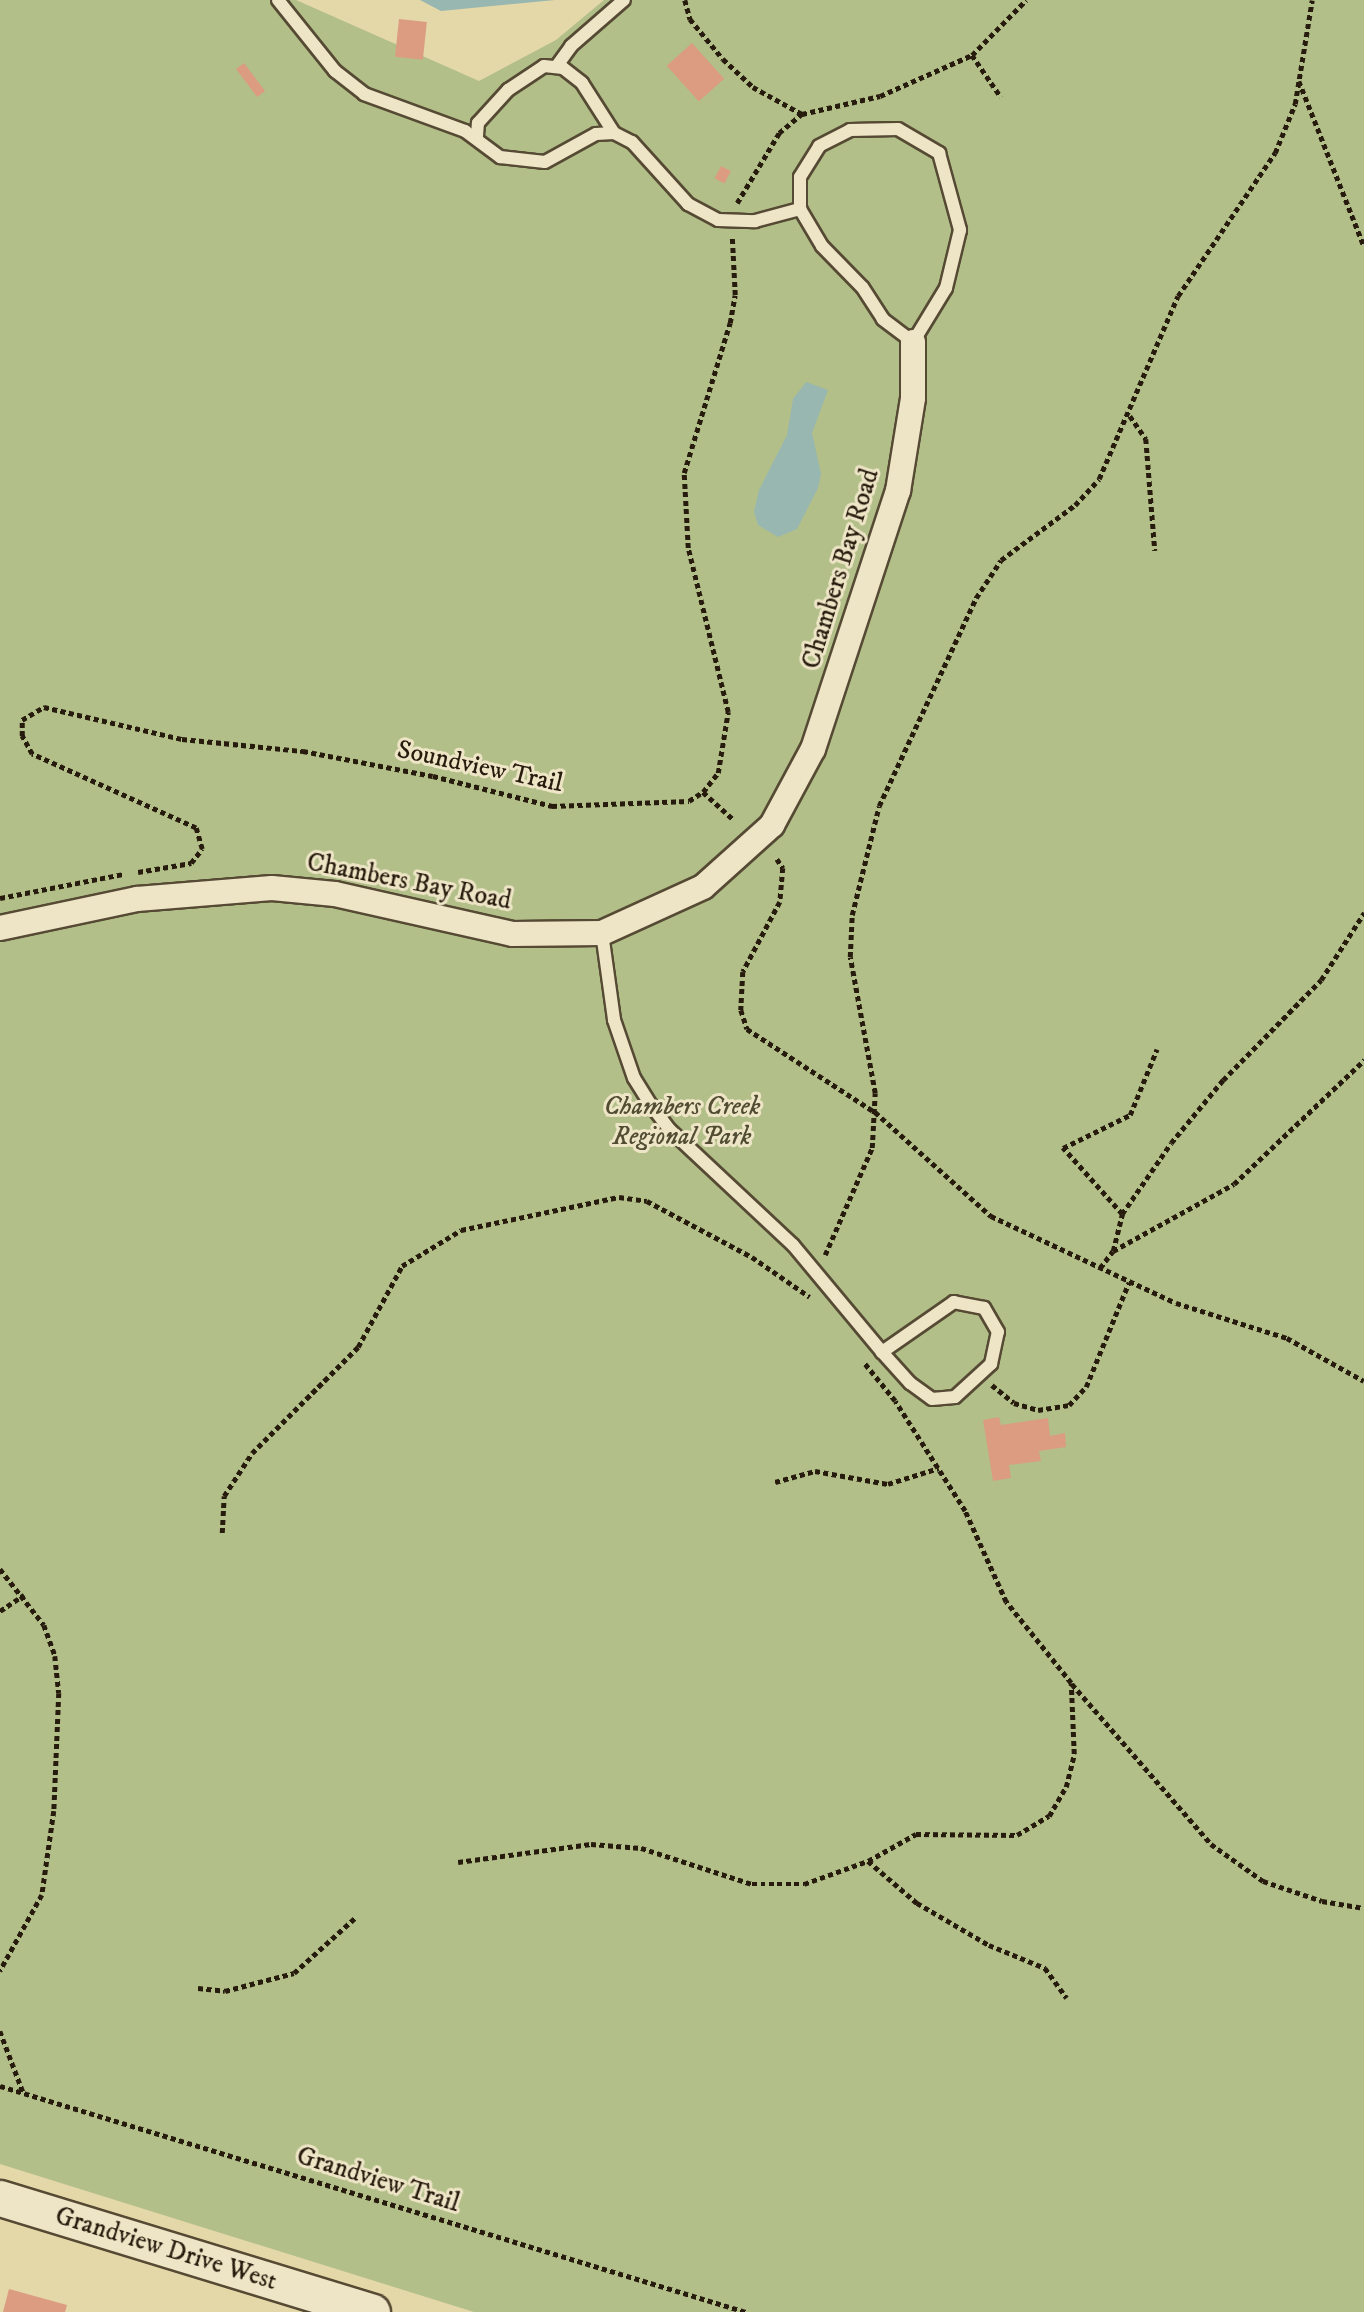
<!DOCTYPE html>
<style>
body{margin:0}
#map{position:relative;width:1364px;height:2312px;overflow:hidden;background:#e4d7a8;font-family:"IM FELL DW Pica",serif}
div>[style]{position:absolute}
.green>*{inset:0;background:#b2bf89}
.water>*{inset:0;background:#98b7b1}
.building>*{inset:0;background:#db9c81;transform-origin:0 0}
.path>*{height:4.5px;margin-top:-2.25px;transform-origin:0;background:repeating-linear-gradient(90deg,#271b0d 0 5px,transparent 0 8.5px)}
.roads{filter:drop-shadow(2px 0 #564a34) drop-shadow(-2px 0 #564a34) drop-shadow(0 2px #564a34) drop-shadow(0 -2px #564a34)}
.lane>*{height:12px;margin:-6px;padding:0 6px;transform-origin:6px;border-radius:6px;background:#ede5c6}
.street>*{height:24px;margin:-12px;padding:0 12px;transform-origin:12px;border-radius:12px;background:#ede5c6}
.secondary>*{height:35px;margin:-17.5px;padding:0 17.5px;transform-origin:17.5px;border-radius:17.5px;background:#ede5c6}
span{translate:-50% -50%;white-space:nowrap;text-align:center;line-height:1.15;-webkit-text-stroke:6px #ede5c6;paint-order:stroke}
.street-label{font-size:26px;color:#271b0d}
.park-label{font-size:26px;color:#514c32;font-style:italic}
</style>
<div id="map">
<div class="green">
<div style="clip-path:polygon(0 0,296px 0,479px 81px,556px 40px,604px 0,1364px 0,1364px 2312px,474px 2312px,0 2164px)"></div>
</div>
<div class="water">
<div style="clip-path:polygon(420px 0,555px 0,441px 11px)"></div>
<div style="clip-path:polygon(806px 382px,828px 390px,812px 433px,821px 474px,818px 488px,797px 529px,778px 537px,758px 525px,754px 512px,759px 490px,787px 435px,793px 399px)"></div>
</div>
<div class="building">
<div style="left:399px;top:19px;width:28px;height:38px;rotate:6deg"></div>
<div style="left:692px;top:43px;width:48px;height:34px;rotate:48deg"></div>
<div style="left:244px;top:63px;width:35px;height:10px;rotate:53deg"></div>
<div style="left:721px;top:166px;width:11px;height:14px;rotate:27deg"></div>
<div style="clip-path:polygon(999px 1417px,1001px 1425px,1048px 1418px,1050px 1436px,1065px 1433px,1066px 1447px,1039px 1451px,1041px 1461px,1009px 1465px,1011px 1478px,993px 1481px,983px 1420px)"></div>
<div style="clip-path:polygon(9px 2289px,67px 2305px,65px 2312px,3px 2312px)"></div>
</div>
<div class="path">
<div style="left:685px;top:0;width:20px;rotate:75deg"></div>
<div style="left:690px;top:19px;width:52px;rotate:50.5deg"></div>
<div style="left:723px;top:59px;width:41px;rotate:43deg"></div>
<div style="left:753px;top:87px;width:56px;rotate:28.9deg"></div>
<div style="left:972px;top:55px;width:51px;rotate:55.4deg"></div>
<div style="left:1299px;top:81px;width:177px;rotate:68.5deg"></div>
<div style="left:737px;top:203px;width:82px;rotate:-59deg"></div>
<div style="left:779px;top:133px;width:30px;rotate:-40deg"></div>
<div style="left:802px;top:114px;width:80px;rotate:-13deg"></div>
<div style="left:880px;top:96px;width:101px;rotate:-24deg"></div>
<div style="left:972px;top:55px;width:77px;rotate:-45.5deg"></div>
<div style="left:1130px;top:416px;width:28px;rotate:55deg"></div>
<div style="left:1146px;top:439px;width:112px;rotate:85.4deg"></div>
<div style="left:703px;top:792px;width:42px;rotate:42.1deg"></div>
<div style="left:777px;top:859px;width:11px;rotate:56deg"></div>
<div style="left:783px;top:868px;width:34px;rotate:95deg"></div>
<div style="left:780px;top:902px;width:79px;rotate:117.9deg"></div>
<div style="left:743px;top:972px;width:38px;rotate:93deg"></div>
<div style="left:741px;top:1010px;width:20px;rotate:72deg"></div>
<div style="left:747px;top:1029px;width:153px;rotate:33deg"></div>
<div style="left:875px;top:1112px;width:156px;rotate:41.9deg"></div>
<div style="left:991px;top:1216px;width:204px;rotate:25.2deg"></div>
<div style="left:1176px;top:1303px;width:116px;rotate:17.5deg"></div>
<div style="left:1287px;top:1338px;width:88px;rotate:29.2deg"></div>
<div style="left:138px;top:872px;width:54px;rotate:-9.6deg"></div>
<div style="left:191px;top:863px;width:18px;rotate:-52deg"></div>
<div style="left:202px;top:849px;width:22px;rotate:-106deg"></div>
<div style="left:196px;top:828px;width:180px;rotate:-155.7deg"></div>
<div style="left:32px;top:754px;width:21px;rotate:-119deg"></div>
<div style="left:22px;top:736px;width:16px;rotate:-90deg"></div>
<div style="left:22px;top:720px;width:26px;rotate:-31deg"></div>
<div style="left:44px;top:707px;width:142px;rotate:13.1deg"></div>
<div style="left:182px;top:739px;width:122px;rotate:5.7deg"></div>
<div style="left:303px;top:751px;width:132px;rotate:10.9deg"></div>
<div style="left:433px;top:776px;width:123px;rotate:14.1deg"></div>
<div style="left:552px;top:806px;width:137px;rotate:-2.1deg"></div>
<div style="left:689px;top:801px;width:17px;rotate:-33deg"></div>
<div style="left:703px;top:792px;width:24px;rotate:-52deg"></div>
<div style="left:718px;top:773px;width:62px;rotate:-80.7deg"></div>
<div style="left:728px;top:712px;width:169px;rotate:-103.7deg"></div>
<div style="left:688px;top:548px;width:75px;rotate:-93.1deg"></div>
<div style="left:684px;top:473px;width:157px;rotate:-73deg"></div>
<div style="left:730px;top:323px;width:28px;rotate:-80deg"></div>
<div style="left:735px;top:295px;width:59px;rotate:-92.9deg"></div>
<div style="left:0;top:898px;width:125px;rotate:-11deg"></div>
<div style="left:1122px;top:1214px;width:89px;rotate:-131.8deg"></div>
<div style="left:1063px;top:1148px;width:75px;rotate:-26.2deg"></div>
<div style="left:1130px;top:1115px;width:71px;rotate:-67.8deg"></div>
<div style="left:1113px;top:1251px;width:38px;rotate:-76deg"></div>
<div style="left:1122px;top:1214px;width:86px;rotate:-55.4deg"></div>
<div style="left:1171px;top:1143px;width:82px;rotate:-50.5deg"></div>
<div style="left:1223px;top:1080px;width:140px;rotate:-45.6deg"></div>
<div style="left:1321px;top:980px;width:80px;rotate:-57.3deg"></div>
<div style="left:825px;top:1255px;width:117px;rotate:-66.3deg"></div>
<div style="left:872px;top:1148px;width:55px;rotate:-86.9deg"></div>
<div style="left:875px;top:1093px;width:138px;rotate:-100.4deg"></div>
<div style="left:850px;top:957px;width:42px;rotate:-87.3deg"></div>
<div style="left:852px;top:915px;width:112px;rotate:-76.1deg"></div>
<div style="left:879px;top:806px;width:230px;rotate:-65deg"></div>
<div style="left:976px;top:598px;width:45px;rotate:-56.7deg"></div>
<div style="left:1001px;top:560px;width:92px;rotate:-36.6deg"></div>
<div style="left:1075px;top:505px;width:35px;rotate:-47deg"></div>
<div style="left:1099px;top:479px;width:199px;rotate:-66.7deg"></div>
<div style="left:1178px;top:296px;width:173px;rotate:-55.9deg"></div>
<div style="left:1275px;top:153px;width:53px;rotate:-67.8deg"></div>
<div style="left:1295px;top:104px;width:105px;rotate:-80.7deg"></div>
<div style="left:1100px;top:1268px;width:21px;rotate:-53deg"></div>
<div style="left:1113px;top:1251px;width:138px;rotate:-29deg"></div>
<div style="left:1234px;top:1184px;width:180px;rotate:-43.6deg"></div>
<div style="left:992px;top:1385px;width:28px;rotate:39deg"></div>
<div style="left:1014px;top:1403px;width:25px;rotate:16deg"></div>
<div style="left:1038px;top:1410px;width:31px;rotate:-9deg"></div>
<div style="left:1069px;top:1405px;width:25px;rotate:-47deg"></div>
<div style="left:1086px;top:1387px;width:113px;rotate:-67.7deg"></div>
<div style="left:775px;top:1482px;width:41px;rotate:-15.4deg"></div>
<div style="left:815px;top:1471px;width:74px;rotate:10.1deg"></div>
<div style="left:888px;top:1484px;width:53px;rotate:-17.4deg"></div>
<div style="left:222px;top:1533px;width:37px;rotate:-87deg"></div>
<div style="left:224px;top:1496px;width:51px;rotate:-56.9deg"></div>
<div style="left:252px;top:1453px;width:150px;rotate:-45deg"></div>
<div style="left:358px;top:1347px;width:92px;rotate:-61.5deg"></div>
<div style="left:402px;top:1266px;width:69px;rotate:-31.4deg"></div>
<div style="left:461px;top:1230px;width:161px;rotate:-11.8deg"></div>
<div style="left:619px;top:1197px;width:28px;rotate:8deg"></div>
<div style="left:647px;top:1201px;width:119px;rotate:28.1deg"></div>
<div style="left:752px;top:1257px;width:70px;rotate:34.6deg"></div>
<div style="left:0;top:1569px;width:71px;rotate:51.8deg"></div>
<div style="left:44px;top:1625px;width:33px;rotate:70deg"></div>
<div style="left:55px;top:1656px;width:37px;rotate:84deg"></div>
<div style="left:59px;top:1693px;width:118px;rotate:92.4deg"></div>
<div style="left:54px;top:1811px;width:85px;rotate:98.1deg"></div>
<div style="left:42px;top:1895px;width:87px;rotate:118.9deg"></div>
<div style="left:0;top:1611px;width:29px;rotate:-34deg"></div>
<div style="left:1072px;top:1684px;width:212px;rotate:49deg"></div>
<div style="left:1211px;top:1844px;width:64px;rotate:35.4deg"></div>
<div style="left:1263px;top:1881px;width:62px;rotate:18.7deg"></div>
<div style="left:1322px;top:1901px;width:43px;rotate:9.5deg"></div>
<div style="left:868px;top:1861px;width:65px;rotate:40.6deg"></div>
<div style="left:917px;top:1903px;width:83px;rotate:30.3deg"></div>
<div style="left:989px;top:1945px;width:61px;rotate:22.3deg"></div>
<div style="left:1045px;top:1968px;width:37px;rotate:54deg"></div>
<div style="left:458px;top:1862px;width:134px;rotate:-7.7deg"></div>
<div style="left:591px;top:1844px;width:50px;rotate:4.6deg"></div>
<div style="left:641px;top:1848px;width:117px;rotate:18deg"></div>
<div style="left:752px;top:1884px;width:52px"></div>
<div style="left:804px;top:1884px;width:68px;rotate:-19.8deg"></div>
<div style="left:868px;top:1861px;width:55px;rotate:-29.4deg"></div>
<div style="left:916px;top:1834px;width:101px;rotate:0.6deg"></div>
<div style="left:1017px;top:1835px;width:37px;rotate:-31deg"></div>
<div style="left:1049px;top:1816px;width:34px;rotate:-60deg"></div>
<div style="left:1066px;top:1787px;width:34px;rotate:-76deg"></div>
<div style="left:1074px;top:1754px;width:71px;rotate:-92.4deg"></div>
<div style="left:1071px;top:1683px;width:104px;rotate:-128.7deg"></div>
<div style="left:1006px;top:1602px;width:100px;rotate:-114.3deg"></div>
<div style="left:965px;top:1511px;width:130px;rotate:-122.5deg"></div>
<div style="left:895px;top:1401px;width:49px;rotate:-129.2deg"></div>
<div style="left:198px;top:1988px;width:27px;rotate:6deg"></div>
<div style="left:225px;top:1991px;width:71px;rotate:-14.6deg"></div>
<div style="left:294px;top:1973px;width:84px;rotate:-42.1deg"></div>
<div style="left:0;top:2031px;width:65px;rotate:69.3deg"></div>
<div style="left:0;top:2086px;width:779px;rotate:16.85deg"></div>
</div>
<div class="roads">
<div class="lane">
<div style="left:278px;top:0;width:91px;rotate:51.2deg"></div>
<div style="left:335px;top:71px;width:37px;rotate:38deg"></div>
<div style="left:364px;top:94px;width:108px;rotate:20.1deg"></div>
<div style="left:465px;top:131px;width:44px;rotate:36.6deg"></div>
<div style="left:500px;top:157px;width:45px;rotate:6.3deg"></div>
<div style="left:545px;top:162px;width:58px;rotate:-28.8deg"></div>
<div style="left:596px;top:134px;width:18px;rotate:-3deg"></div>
<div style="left:614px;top:133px;width:20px;rotate:27deg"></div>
<div style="left:632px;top:142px;width:84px;rotate:47.9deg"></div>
<div style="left:688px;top:204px;width:34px;rotate:28deg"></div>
<div style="left:718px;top:220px;width:37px;rotate:2deg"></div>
<div style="left:755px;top:221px;width:47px;rotate:-14.9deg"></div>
<div style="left:556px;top:67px;width:26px;rotate:-54deg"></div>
<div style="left:571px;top:46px;width:70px;rotate:-41deg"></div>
<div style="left:898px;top:129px;width:48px;rotate:30.3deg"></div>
<div style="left:939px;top:153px;width:80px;rotate:74.7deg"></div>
<div style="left:960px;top:230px;width:60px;rotate:103.6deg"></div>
<div style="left:946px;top:288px;width:63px;rotate:121.4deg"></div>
<div style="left:913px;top:342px;width:38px;rotate:-143deg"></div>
<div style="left:883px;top:319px;width:38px;rotate:-123deg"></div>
<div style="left:862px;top:287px;width:57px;rotate:-134.3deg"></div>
<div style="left:822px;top:246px;width:43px;rotate:-120.7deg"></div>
<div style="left:800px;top:209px;width:32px;rotate:-90deg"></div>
<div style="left:800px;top:177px;width:36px;rotate:-58deg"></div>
<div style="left:819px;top:146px;width:35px;rotate:-27deg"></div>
<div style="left:850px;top:130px;width:48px;rotate:-1.2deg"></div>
<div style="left:477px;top:136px;width:13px;rotate:-86deg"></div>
<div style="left:478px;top:123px;width:45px;rotate:-47.7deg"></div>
<div style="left:508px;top:90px;width:43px;rotate:-33.7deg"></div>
<div style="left:544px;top:66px;width:19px;rotate:6deg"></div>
<div style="left:563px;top:68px;width:24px;rotate:38deg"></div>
<div style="left:582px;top:83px;width:59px;rotate:57.4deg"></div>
<div style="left:602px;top:933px;width:88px;rotate:82.1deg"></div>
<div style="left:614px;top:1020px;width:61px;rotate:71deg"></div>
<div style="left:634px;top:1078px;width:32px;rotate:58deg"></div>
<div style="left:651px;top:1105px;width:31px;rotate:53deg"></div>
<div style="left:670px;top:1130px;width:168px;rotate:43.1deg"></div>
<div style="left:793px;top:1245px;width:139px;rotate:50.2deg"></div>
<div style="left:882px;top:1352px;width:42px;rotate:47.9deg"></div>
<div style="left:910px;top:1383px;width:27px;rotate:36deg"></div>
<div style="left:932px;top:1399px;width:23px;rotate:-5deg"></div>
<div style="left:955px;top:1397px;width:49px;rotate:-42.5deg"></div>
<div style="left:991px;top:1364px;width:33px;rotate:-78deg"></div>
<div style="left:998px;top:1332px;width:28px;rotate:-120deg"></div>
<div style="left:984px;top:1308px;width:31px;rotate:-169deg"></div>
<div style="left:954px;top:1302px;width:88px;rotate:145.2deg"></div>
</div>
<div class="street">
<div style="left:0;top:928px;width:140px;rotate:-12deg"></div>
<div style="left:137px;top:899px;width:135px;rotate:-4.7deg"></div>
<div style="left:272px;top:888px;width:63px;rotate:5.4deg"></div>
<div style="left:335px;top:894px;width:182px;rotate:12.7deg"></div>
<div style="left:513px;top:934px;width:89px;rotate:-0.6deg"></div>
<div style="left:602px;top:933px;width:111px;rotate:-24.5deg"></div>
<div style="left:703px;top:887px;width:93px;rotate:-41.9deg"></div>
<div style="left:772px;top:825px;width:86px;rotate:-61.7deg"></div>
<div style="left:813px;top:749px;width:272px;rotate:-71.8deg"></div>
<div style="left:898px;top:491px;width:94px;rotate:-80.8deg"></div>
<div style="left:913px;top:398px;width:56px;rotate:-90deg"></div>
</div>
<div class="secondary">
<div style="left:0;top:2198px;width:389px;rotate:17deg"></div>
</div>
</div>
<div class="street-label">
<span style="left:841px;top:569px;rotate:-73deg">Chambers Bay Road</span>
<span style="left:480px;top:767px;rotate:12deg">Soundview Trail</span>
<span style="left:409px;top:882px;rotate:11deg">Chambers Bay Road</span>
<span style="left:378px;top:2180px;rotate:17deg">Grandview Trail</span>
<span style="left:166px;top:2249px;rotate:17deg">Grandview Drive West</span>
</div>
<div class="park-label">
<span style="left:682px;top:1122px">Chambers Creek<br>Regional Park</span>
</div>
</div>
